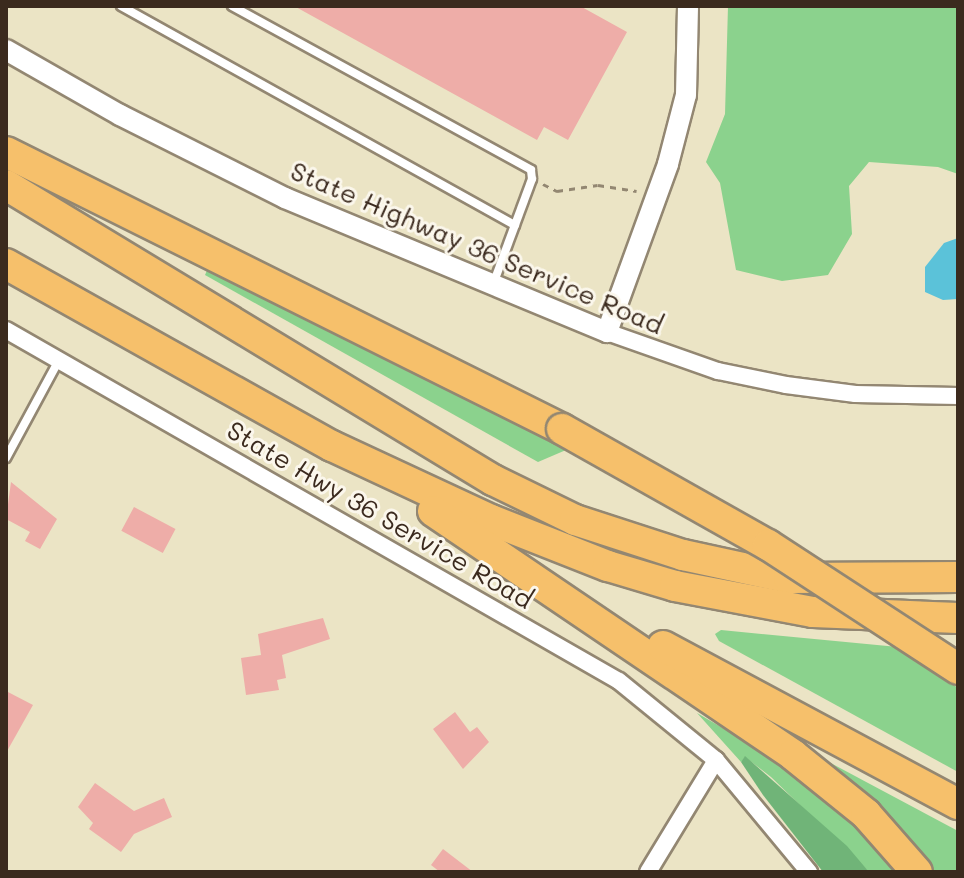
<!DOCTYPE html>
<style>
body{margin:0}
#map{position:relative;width:964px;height:878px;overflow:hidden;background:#ebe4c5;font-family:Mali,sans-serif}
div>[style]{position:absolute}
.green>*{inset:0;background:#8bd28d}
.forest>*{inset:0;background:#70b478}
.water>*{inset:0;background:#5bc2d9}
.building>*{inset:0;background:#eeada8;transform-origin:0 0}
.path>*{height:3px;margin-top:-1.5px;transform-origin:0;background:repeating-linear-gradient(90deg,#938772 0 6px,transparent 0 12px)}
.roads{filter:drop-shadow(2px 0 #938772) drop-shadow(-2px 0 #938772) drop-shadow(0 2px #938772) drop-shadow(0 -2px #938772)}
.service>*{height:8px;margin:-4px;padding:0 4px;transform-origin:4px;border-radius:4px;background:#fff}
.minor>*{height:16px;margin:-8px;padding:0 8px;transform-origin:8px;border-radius:8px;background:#fff}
.tertiary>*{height:20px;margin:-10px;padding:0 10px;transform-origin:10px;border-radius:10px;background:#fff}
.motorway>*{height:30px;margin:-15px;padding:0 15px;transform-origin:15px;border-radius:15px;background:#f6c06b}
.bridges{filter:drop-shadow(2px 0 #938772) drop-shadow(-2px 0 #938772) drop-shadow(0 2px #938772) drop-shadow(0 -2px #938772)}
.motorway-bridge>*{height:30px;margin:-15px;padding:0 15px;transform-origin:15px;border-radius:15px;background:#f6c06b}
span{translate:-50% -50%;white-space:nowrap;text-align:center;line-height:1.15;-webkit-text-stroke:6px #fbf7ec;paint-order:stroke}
.street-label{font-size:26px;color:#3b2a1e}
.frame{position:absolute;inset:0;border:8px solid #3b2a1e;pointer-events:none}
</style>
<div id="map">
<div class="green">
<div style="clip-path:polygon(728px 6px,958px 6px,958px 174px,938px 167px,869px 162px,849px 186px,852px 234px,828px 275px,782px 281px,736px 270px,720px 183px,706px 162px,725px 114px)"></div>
<div style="clip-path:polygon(208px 268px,566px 450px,538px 462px,205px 275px)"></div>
<div style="clip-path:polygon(721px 630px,898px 647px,958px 688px,958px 772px,719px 641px,715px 634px)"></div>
<div style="clip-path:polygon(697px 713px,784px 764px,850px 818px,898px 872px,869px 872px,771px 777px,745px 757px,741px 762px)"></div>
<div style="clip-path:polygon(825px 760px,958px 831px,958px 872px,929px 872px,822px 765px)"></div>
</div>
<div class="forest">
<div style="clip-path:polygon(745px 756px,847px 846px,869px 872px,823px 872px,763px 795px,741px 762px)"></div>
</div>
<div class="water">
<div style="clip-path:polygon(958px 238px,958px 299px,943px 300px,925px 292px,925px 267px,944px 243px)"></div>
</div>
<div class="building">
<div style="clip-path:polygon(294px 6px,580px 6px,627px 32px,568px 140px,544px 127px,537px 140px)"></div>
<div style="clip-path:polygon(11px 482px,57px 519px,40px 549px,25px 541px,30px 532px,6px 519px)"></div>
<div style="left:134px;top:507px;width:47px;height:27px;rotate:28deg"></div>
<div style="clip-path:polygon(323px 618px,330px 639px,282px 655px,286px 678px,277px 680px,279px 690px,246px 695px,241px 658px,261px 655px,258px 634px)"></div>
<div style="clip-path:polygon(6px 691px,33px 705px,6px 753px)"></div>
<div style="clip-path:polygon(455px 712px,470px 732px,477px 727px,489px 742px,463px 769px,433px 729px)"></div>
<div style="clip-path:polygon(95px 783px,134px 811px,164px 798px,172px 817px,134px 834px,121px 852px,89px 829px,93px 823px,78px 807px)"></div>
<div style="clip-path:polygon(443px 849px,473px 872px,440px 872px,431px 865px)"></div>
</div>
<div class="path">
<div style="left:543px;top:184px;width:16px;rotate:27deg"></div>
<div style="left:557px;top:191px;width:41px;rotate:-8.3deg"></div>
<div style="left:598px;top:185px;width:39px;rotate:9deg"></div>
</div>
<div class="roads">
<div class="service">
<div style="left:121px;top:6px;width:451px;rotate:29.1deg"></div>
<div style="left:232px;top:6px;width:341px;rotate:28.7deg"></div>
<div style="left:531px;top:170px;width:9px;rotate:84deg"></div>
<div style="left:532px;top:179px;width:110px;rotate:110.3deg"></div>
<div style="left:6px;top:458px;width:111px;rotate:-61.6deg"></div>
</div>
<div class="minor">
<div style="left:6px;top:330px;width:706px;rotate:29.8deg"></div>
<div style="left:619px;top:681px;width:125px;rotate:39.2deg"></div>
<div style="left:716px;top:760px;width:146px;rotate:50.3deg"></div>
<div style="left:607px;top:332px;width:118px;rotate:19.4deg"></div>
<div style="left:718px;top:371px;width:69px;rotate:11.6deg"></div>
<div style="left:786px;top:385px;width:70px;rotate:7.4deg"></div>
<div style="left:855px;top:394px;width:103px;rotate:1.1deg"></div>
<div style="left:648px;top:872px;width:131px;rotate:-58.7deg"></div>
</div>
<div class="tertiary">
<div style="left:6px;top:50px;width:131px;rotate:29.7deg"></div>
<div style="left:120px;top:115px;width:185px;rotate:26.7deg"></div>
<div style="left:285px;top:198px;width:349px;rotate:22.6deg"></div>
<div style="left:607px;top:332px;width:179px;rotate:-70deg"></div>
<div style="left:668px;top:164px;width:71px;rotate:-75.4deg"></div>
<div style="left:686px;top:95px;width:89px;rotate:-88.7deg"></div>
</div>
<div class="motorway">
<div style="left:6px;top:152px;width:621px;rotate:26.48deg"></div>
<div style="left:6px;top:185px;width:569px;rotate:31.21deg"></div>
<div style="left:493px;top:480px;width:91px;rotate:26deg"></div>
<div style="left:575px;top:520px;width:114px;rotate:18deg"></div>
<div style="left:683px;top:555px;width:108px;rotate:12.2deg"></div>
<div style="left:789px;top:578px;width:169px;rotate:-0.3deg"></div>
<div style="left:6px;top:264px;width:373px;rotate:29.2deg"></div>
<div style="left:332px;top:446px;width:175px;rotate:25deg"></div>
<div style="left:491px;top:520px;width:126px;rotate:21.5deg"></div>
<div style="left:608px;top:566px;width:70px;rotate:16.6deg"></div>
<div style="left:675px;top:586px;width:140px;rotate:10.7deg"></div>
<div style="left:813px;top:612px;width:145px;rotate:2.4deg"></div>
<div style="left:433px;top:511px;width:435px;rotate:34.1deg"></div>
<div style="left:793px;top:755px;width:94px;rotate:38.9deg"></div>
<div style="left:866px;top:814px;width:77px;rotate:48.7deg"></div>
<div style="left:663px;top:646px;width:335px;rotate:28.2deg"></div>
</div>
</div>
<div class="bridges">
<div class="motorway-bridge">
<div style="left:562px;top:429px;width:236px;rotate:29.4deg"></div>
<div style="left:768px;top:545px;width:227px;rotate:33.1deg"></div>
</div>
</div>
<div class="street-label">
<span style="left:477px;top:248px;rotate:23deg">State Highway 36 Service Road</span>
<span style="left:380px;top:515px;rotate:30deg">State Hwy 36 Service Road</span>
</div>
<div class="frame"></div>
</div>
